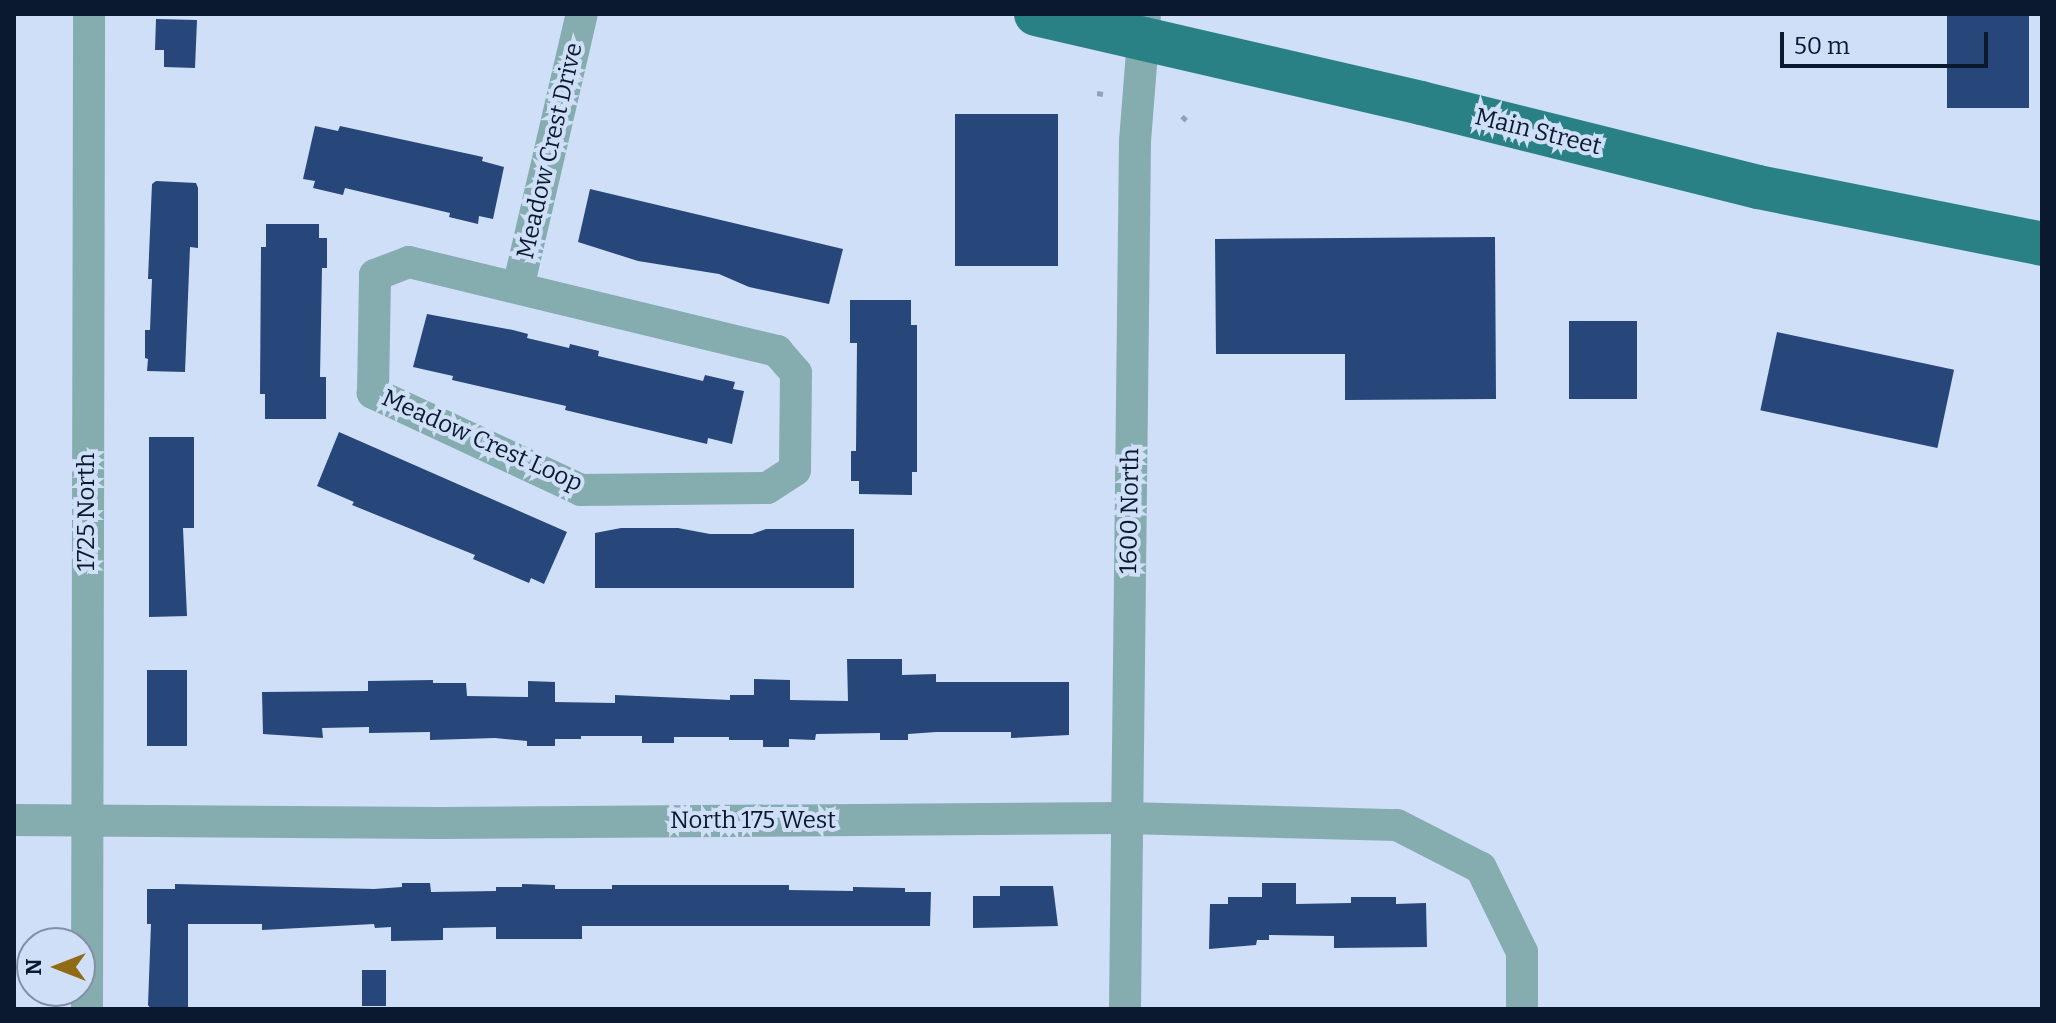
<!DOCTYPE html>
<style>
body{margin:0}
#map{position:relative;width:2056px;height:1023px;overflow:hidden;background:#cfdff7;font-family:Bitter,serif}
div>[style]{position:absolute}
.building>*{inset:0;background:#27467a;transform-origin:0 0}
.path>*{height:5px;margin-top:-2.5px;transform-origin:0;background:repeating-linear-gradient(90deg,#92a1b9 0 8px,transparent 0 12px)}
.minor>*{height:32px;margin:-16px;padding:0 16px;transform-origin:16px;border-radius:16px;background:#85acae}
.primary>*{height:44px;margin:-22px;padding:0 22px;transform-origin:22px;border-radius:22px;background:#2a8185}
span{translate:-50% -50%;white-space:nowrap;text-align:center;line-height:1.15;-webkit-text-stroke:8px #cfdff7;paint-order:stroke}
.street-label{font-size:24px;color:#0b192f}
.frame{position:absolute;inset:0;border:16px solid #0b192f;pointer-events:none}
.north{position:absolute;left:16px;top:927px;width:80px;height:80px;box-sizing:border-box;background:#cfdff7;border:2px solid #8190a7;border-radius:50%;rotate:270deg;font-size:22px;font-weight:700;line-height:32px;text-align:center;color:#0b192f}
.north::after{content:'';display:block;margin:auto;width:28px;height:36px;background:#936a14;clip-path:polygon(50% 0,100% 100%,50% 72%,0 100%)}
.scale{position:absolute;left:1780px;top:32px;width:208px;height:36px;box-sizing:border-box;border:4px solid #0b192f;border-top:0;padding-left:10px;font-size:24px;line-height:28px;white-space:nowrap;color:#0b192f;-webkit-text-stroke:6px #cfdff7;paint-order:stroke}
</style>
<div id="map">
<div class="building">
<div style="left:1947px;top:14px;width:82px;height:94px"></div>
<div style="clip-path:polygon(156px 19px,197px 20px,195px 68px,164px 67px,164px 50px,155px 50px)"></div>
<div style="left:955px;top:114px;width:103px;height:152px"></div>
<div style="clip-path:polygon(315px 126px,338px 131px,340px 126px,483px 157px,482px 161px,504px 167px,493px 219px,479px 216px,478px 224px,449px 217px,450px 213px,345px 188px,343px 195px,313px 188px,315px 181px,303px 179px)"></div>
<div style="clip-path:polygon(156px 181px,196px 183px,198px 188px,198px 248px,190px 247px,185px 372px,147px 371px,148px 359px,145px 358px,145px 330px,150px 330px,152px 279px,148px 279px,152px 184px)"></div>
<div style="clip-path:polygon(590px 189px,843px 249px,829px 304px,749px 287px,719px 274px,638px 261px,578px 242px)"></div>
<div style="clip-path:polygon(266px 224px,319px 224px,319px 238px,327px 238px,327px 268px,322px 268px,320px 377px,326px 377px,326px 419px,265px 419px,265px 394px,260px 394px,261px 247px,266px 247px)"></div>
<div style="clip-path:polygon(1495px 237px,1496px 399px,1345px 400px,1345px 354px,1216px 354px,1215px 239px)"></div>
<div style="clip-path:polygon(850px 300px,911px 300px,911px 325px,917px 325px,917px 472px,912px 472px,912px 495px,859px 494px,859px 481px,851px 481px,851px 451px,856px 451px,857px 343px,850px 343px)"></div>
<div style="clip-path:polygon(427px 314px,513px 330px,528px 334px,527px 338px,569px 348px,570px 344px,599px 351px,598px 356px,703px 381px,705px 375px,735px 382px,733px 389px,744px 391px,732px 444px,708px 438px,707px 444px,565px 410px,566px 406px,452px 380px,453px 376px,413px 367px)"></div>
<div style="left:1569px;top:321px;width:68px;height:78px"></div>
<div style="left:1777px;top:332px;width:181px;height:80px;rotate:12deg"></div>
<div style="clip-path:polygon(339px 432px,567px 532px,544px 584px,531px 578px,529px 583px,473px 559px,475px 555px,352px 505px,354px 502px,317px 486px)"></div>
<div style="clip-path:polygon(149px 437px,194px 437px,194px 528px,183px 528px,187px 616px,149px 617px)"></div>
<div style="clip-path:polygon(621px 528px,678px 528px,710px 534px,752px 534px,766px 529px,854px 529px,854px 588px,595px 588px,595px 533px)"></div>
<div style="clip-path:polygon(847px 659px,902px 659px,902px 675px,936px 674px,936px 682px,1069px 682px,1069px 735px,1011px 738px,1011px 732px,936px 732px,908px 734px,908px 740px,880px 740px,880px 733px,816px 734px,815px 740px,789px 739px,789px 747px,763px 747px,763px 740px,729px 740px,729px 737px,674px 737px,674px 743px,642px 743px,642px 736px,581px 736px,581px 739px,555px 739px,555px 746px,527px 746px,527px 741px,495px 738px,430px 740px,430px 732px,369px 733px,369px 727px,322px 728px,323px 738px,263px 734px,262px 692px,368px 691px,368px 681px,433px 680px,433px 683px,466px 683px,467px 696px,528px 697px,528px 681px,555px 682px,555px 702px,615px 703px,615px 695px,730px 700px,730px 695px,754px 695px,754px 679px,790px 680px,790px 700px,848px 701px)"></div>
<div style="left:147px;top:670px;width:40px;height:76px"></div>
<div style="clip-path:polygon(402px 883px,430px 883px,431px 892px,496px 891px,496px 887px,522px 887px,522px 884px,555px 885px,555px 889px,612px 889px,612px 885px,789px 885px,789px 890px,853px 891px,853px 887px,905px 888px,905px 892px,931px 892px,930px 926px,582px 926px,582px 939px,496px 939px,496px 927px,443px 928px,443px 940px,391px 941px,391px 927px,375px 928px,374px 924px,262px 930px,262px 924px,188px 924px,188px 1009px,151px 1009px,148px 1005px,151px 924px,147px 924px,147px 889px,175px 889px,175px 884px,374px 889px,402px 887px)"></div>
<div style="clip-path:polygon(1262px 883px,1296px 883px,1296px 904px,1351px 903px,1351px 897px,1396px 897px,1396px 904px,1426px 903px,1427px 947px,1334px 948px,1334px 936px,1269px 935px,1269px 940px,1257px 940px,1256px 945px,1209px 949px,1210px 904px,1228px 904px,1228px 897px,1262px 897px)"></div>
<div style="clip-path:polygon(1000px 886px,1053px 886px,1058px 926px,973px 928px,973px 896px,1000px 896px)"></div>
<div style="left:362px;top:970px;width:24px;height:36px"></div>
</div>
<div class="path">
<div style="left:1097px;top:93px;width:6px;rotate:9deg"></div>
<div style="left:1182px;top:116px;width:6px;rotate:45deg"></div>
</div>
<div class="minor">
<div style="left:409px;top:262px;width:379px;rotate:13.6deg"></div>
<div style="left:777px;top:351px;width:29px;rotate:49deg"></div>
<div style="left:796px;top:373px;width:97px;rotate:90.6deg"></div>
<div style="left:795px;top:470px;width:33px;rotate:147deg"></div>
<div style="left:767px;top:488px;width:186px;rotate:179.4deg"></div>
<div style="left:581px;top:490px;width:230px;rotate:-155deg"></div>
<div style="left:373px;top:393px;width:118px;rotate:-89deg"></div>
<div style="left:375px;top:275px;width:36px;rotate:-21deg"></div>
<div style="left:518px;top:288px;width:281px;rotate:-76.9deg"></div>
<div style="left:14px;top:820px;width:426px;rotate:0.4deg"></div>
<div style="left:440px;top:823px;width:685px;rotate:-0.42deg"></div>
<div style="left:1125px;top:818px;width:272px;rotate:1.5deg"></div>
<div style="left:1397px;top:825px;width:94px;rotate:27.1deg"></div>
<div style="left:1481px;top:868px;width:93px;rotate:64deg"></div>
<div style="left:1522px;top:952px;width:57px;rotate:90deg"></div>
<div style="left:87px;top:1009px;width:995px;rotate:-89.88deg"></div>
<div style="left:1125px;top:1009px;width:868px;rotate:-89.34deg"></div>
<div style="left:1135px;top:141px;width:127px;rotate:-85.5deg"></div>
</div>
<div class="primary">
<div style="left:1036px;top:14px;width:395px;rotate:13deg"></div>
<div style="left:1421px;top:103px;width:347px;rotate:14deg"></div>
<div style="left:1758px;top:187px;width:290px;rotate:11.3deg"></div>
</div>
<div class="street-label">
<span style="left:1538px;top:132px;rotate:14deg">Main Street</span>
<span style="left:550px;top:151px;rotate:-77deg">Meadow Crest Drive</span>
<span style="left:482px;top:441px;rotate:24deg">Meadow Crest Loop</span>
<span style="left:1130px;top:511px;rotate:-89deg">1600 North</span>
<span style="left:87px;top:512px;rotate:-90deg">1725 North</span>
<span style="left:753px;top:821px">North 175 West</span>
</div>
<div class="frame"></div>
<div class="north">N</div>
<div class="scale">50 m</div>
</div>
